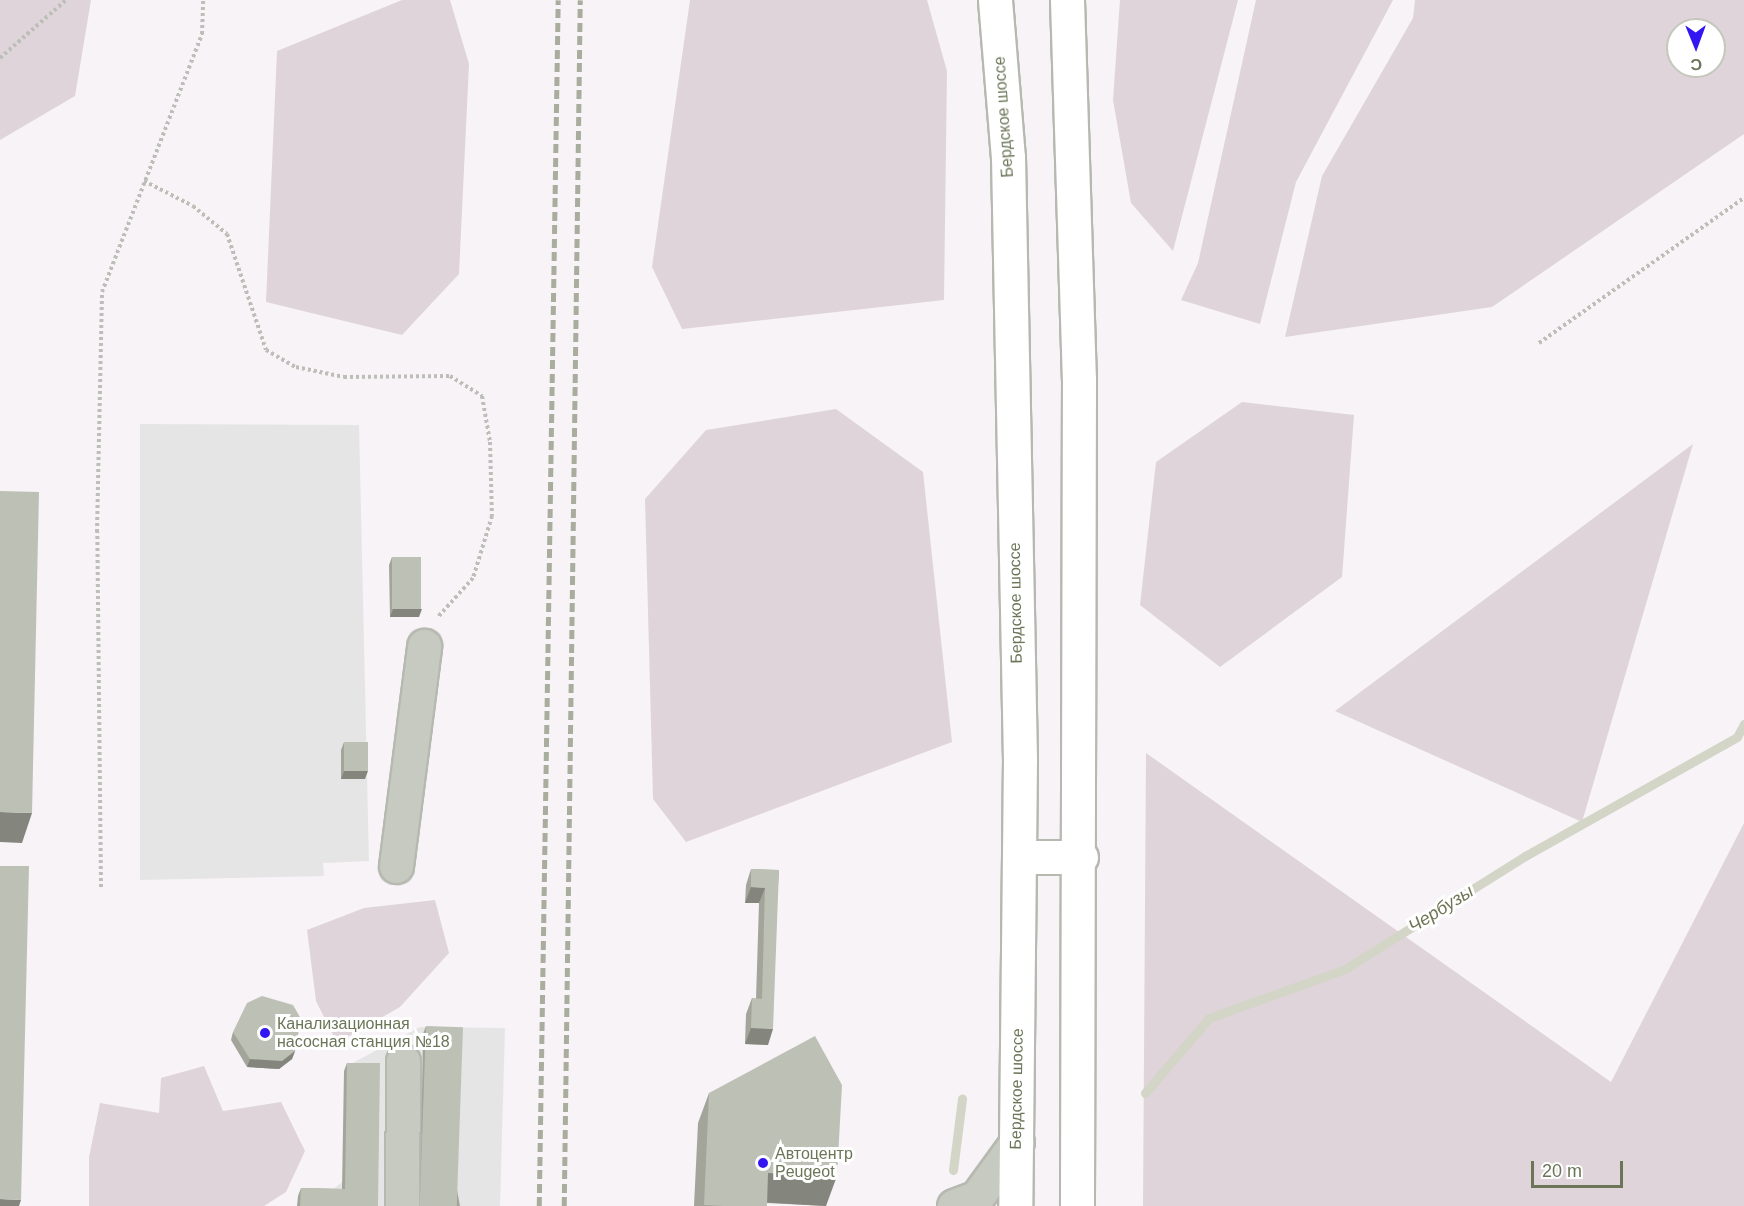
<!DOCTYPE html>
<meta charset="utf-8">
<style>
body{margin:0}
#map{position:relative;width:1744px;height:1206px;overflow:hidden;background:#f7f3f7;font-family:Arial,sans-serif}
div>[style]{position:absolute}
.built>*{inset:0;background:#e6e5e5}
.green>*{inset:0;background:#dfd4d9}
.stream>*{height:9px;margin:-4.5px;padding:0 4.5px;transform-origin:4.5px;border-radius:4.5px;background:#d3d5c7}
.path>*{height:4px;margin-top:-2px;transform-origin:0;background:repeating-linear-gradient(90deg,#bcbeb7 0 3px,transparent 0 6px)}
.roads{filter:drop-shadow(2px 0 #b6b9b0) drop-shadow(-2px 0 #b6b9b0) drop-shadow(0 2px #b6b9b0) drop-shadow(0 -2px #b6b9b0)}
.minor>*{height:33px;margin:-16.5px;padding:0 16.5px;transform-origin:16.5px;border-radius:16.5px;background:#c7cac1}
.highway>*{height:33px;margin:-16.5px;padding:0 16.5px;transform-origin:16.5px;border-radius:16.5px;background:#fff}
.rail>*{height:4.5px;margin-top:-2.25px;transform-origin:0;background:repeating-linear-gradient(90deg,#a8ad9e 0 9px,transparent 0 13.5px)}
.wall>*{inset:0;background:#a3a59b}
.shaded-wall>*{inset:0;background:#84867e}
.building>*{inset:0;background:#bdc0b4;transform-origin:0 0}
.dots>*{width:16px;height:16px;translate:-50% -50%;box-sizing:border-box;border:3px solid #fff;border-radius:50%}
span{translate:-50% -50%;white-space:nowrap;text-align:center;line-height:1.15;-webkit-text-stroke:6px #fff;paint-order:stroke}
.street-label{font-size:16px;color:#6b7557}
.poi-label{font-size:16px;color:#6b7557}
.left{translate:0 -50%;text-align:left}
.water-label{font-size:18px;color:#707555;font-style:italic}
.north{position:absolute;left:1666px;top:18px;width:60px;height:60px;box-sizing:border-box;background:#fff;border:2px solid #c4c8bc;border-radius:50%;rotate:179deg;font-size:16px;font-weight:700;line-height:24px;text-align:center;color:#6b7557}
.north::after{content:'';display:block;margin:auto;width:21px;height:27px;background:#3317f3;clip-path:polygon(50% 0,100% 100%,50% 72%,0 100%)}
.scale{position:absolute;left:1531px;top:1161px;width:92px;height:27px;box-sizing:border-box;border:3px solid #6b7557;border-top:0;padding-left:8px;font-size:18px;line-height:21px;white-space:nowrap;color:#6b7557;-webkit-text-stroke:4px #fff;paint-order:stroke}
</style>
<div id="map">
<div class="built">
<div style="clip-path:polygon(140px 424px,359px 425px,369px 861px,323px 863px,324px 876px,140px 880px)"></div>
<div style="clip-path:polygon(420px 1027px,505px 1028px,500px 1206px,311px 1206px,345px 1180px,347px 1066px)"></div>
</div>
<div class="green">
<div style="clip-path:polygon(0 0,91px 0,75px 96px,0 140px)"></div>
<div style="clip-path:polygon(402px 0,450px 0,469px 64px,459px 274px,402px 335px,266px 302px,277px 51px)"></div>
<div style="clip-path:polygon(690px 0,927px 0,947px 71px,944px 300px,682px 329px,652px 267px)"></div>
<div style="clip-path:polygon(1120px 0,1238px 0,1173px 251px,1131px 203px,1113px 100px)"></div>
<div style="clip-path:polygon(1256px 0,1393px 0,1296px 182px,1260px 324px,1181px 300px,1198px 263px)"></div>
<div style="clip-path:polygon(evenodd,1415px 0,1744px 0,1744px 134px,1492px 307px,1285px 337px,1322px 176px,1413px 18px,1415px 0,1678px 30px,1714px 30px,1714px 66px,1678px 66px,1678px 30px)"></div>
<div style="clip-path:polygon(1242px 402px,1354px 415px,1342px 577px,1220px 667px,1140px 605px,1156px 462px)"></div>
<div style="clip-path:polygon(836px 409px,923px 472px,952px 742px,686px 842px,653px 799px,645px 499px,706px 430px)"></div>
<div style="clip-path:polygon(1693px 444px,1582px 822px,1335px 711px)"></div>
<div style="clip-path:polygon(1146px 753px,1611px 1082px,1744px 823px,1744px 1206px,1143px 1206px)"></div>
<div style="clip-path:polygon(435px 900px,449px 953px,400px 1007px,337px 1043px,316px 1001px,307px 930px,364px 908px)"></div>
<div style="clip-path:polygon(204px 1066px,223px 1111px,281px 1102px,305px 1151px,286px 1192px,264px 1206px,89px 1206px,89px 1157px,100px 1103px,159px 1113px,161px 1078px)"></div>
</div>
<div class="stream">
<div style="left:1145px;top:1093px;width:99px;rotate:-49.5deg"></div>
<div style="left:1209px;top:1018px;width:145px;rotate:-19.8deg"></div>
<div style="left:1345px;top:969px;width:213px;rotate:-32.1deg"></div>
<div style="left:1525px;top:856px;width:243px;rotate:-29.3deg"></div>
<div style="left:1737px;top:737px;width:15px;rotate:-62deg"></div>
<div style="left:953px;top:1170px;width:72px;rotate:-82.8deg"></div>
</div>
<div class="path">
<div style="left:0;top:58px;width:88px;rotate:-41.3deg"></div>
<div style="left:144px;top:181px;width:55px;rotate:27deg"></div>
<div style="left:193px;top:206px;width:44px;rotate:39.5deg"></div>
<div style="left:227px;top:234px;width:122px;rotate:71.4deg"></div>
<div style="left:266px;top:350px;width:34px;rotate:30deg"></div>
<div style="left:296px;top:367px;width:49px;rotate:11.8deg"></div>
<div style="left:344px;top:377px;width:106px;rotate:-0.5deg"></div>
<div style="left:450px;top:376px;width:38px;rotate:32deg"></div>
<div style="left:482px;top:396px;width:47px;rotate:80.1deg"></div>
<div style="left:490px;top:442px;width:74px;rotate:88.5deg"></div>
<div style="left:492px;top:516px;width:65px;rotate:107deg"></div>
<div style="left:473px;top:578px;width:54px;rotate:132deg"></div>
<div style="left:1539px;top:343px;width:251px;rotate:-35.3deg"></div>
<div style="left:101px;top:887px;width:355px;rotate:-90.6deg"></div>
<div style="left:97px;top:532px;width:240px;rotate:-88.8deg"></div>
<div style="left:102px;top:292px;width:277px;rotate:-68.8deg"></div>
<div style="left:202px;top:34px;width:34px;rotate:-88deg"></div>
</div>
<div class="roads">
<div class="minor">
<div style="left:396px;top:866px;width:222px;rotate:-82.7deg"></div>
<div style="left:402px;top:1206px;width:145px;rotate:-89.6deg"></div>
<div style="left:954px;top:1206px;width:25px;rotate:-21deg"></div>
<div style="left:977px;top:1197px;width:68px;rotate:-54deg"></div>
</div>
<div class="highway">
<div style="left:995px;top:0;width:158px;rotate:85.3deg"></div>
<div style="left:1008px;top:157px;width:602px;rotate:88.86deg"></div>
<div style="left:1020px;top:759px;width:447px;rotate:90.6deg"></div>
<div style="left:1067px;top:0;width:379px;rotate:88.2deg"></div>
<div style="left:1079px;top:379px;width:827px;rotate:90.14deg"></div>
<div style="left:1019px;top:857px;width:62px"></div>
</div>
</div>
<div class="rail">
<div style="left:539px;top:1206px;width:1206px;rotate:-89.1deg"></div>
<div style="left:564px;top:1206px;width:1206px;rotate:-89.24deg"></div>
</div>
<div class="wall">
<div style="clip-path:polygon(392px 557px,419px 617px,390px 617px,389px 565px)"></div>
<div style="clip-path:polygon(344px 742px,365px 779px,341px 779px,341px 750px)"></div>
<div style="clip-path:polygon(751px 869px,779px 870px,768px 1045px,745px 1044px,746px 1014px,752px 998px,756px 999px,759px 903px,745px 903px,746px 885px)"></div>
<div style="clip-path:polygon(426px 1026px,460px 1206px,420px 1206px,423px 1034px)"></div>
<div style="clip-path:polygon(233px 1032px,295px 1051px,292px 1059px,279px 1069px,247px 1067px,231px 1040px)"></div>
<div style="clip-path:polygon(347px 1063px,378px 1206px,297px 1206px,298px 1196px,301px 1188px,342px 1189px,344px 1071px)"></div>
<div style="clip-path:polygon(709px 1093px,826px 1206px,767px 1203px,767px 1206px,694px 1206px,698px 1123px)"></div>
</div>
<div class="shaded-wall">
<div style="clip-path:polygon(393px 609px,422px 609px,419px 617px,390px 617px)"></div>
<div style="clip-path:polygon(344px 771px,368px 771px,365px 779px,341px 779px)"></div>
<div style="clip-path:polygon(0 812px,32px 813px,22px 843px,0 842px)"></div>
<div style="clip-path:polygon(751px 887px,765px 888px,759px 903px,745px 903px)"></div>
<div style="clip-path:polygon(751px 1028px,773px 1029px,768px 1045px,745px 1044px)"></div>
<div style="clip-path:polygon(295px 1051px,292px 1059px,279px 1069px,247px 1067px,250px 1059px)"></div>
<div style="clip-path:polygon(768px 1173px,837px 1176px,826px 1206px,757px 1202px)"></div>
<div style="clip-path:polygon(0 1199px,21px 1200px,19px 1206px,0 1206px)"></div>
</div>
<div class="building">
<div style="clip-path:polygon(0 491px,39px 492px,32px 813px,0 812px)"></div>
<div style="left:392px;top:557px;width:29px;height:52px"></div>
<div style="left:344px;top:742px;width:24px;height:29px"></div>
<div style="clip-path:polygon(0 866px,29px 866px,21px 1200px,0 1199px)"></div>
<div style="clip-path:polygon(751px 869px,779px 870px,773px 1029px,751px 1028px,752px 998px,762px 999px,765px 888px,751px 887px)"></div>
<div style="clip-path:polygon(262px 996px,293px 1005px,301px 1019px,295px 1051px,282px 1061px,250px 1059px,233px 1032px,247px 1003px)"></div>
<div style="left:426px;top:1026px;width:37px;height:180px;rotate:2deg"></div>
<div style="clip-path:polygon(815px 1036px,842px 1085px,837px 1176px,768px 1173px,767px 1206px,723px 1206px,704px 1205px,709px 1093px)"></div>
<div style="clip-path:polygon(347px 1063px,380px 1063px,378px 1206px,300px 1206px,301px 1188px,345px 1189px)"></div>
</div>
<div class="dots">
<div style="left:265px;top:1033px;background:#3317f3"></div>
<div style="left:763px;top:1163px;background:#3317f3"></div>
</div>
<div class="street-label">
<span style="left:1004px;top:117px;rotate:-94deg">Бердское шоссе</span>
<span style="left:1016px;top:603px;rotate:-91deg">Бердское шоссе</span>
<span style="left:1017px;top:1089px;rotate:-89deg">Бердское шоссе</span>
</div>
<div class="poi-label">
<span class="left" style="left:277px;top:1033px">Канализационная<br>насосная станция №18</span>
<span class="left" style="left:775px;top:1163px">Автоцентр<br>Peugeot</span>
</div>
<div class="water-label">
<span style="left:1441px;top:909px;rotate:-32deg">Чербузы</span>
</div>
<div class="north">С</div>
<div class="scale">20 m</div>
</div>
